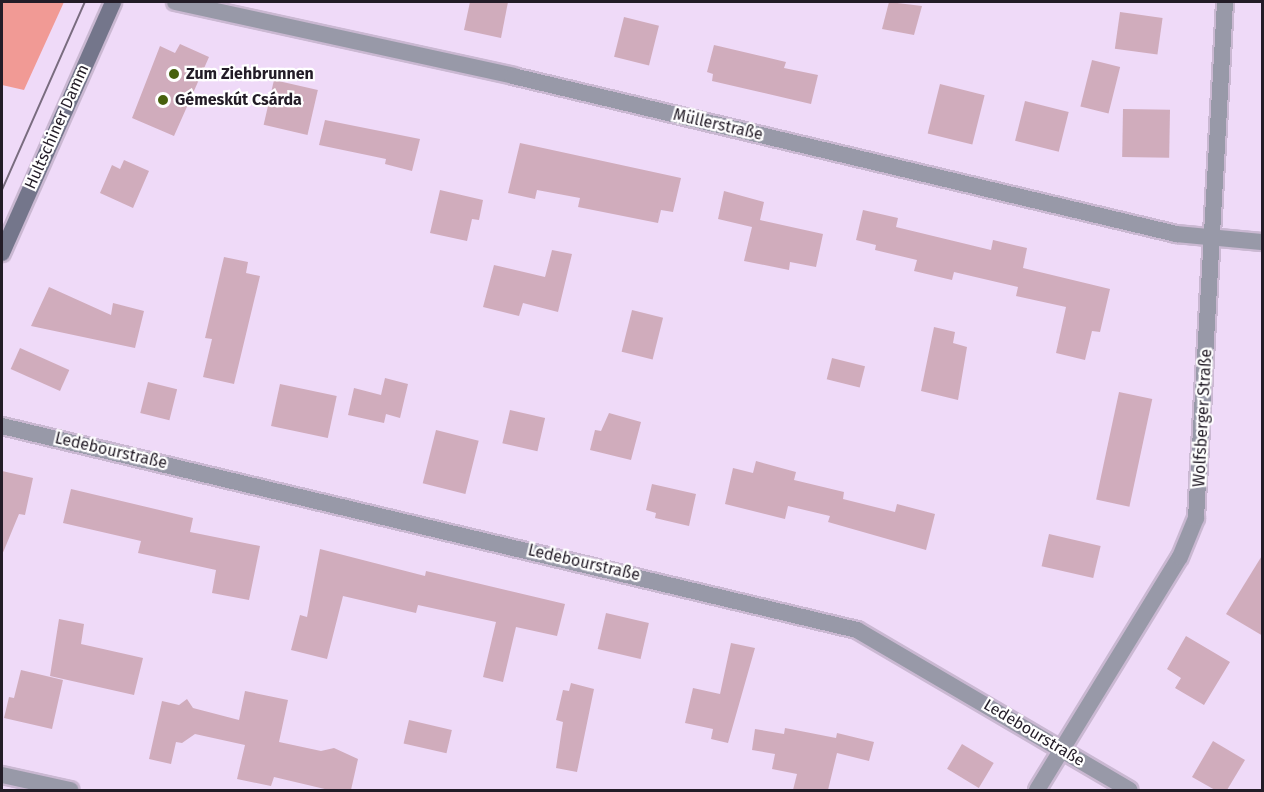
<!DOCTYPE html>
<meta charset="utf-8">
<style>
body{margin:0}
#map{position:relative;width:1264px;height:792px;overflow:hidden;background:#efdaf8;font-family:"Fira Sans",sans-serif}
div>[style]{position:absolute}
.green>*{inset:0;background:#f19a95}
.building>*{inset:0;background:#d0acbc;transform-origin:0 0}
.roads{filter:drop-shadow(2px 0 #cab8d2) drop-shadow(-2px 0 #cab8d2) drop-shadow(0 2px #cab8d2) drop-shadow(0 -2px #cab8d2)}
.minor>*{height:16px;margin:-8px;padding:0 8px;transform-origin:8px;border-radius:8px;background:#9899a8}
.secondary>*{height:16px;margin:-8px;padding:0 8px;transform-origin:8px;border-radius:8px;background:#74768b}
.tram>*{height:1.5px;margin:-0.75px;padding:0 0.75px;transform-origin:0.75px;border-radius:0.75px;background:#796c7f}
.dots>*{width:16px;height:16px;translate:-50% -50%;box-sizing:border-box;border:3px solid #fff;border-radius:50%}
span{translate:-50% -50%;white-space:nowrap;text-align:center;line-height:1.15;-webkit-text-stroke:4.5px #fff;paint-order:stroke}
.poi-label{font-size:16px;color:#231c27;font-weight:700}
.left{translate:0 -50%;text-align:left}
.street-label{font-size:16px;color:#231c27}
.frame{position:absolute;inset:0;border:3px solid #231c27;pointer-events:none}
</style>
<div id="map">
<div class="green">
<div style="clip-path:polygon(2px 2px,64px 2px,24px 90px,2px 85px)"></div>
</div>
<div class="building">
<div style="clip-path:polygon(470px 2px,508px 2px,501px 38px,464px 30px)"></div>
<div style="clip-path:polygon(889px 2px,922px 6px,914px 35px,882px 29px)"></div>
<div style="left:1120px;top:12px;width:43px;height:37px;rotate:8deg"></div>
<div style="left:624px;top:17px;width:36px;height:41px;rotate:14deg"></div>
<div style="clip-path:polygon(180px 44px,209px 57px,174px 136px,132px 118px,160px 46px,175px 53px)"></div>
<div style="clip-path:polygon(714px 45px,786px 62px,784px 68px,818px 75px,811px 104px,712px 81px,713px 74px,707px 72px)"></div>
<div style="left:1092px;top:60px;width:29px;height:48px;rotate:14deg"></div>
<div style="left:274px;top:80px;width:45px;height:46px;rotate:13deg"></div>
<div style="left:940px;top:84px;width:46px;height:51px;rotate:14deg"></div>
<div style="left:1025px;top:101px;width:45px;height:41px;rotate:14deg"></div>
<div style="left:1123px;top:109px;width:47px;height:48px;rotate:1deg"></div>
<div style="clip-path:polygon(325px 120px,420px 139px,412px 171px,385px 164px,386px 159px,319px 145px)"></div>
<div style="clip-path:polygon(520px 143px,681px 178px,673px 212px,661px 210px,658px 223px,578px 207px,580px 198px,537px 190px,535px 199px,508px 193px)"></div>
<div style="clip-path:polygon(124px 160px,149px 171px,133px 208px,100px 193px,112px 165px,120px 169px)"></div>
<div style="clip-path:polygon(440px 190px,483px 200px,479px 220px,472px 219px,467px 241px,430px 233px)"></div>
<div style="clip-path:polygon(724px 191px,764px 202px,760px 220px,823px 234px,816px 267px,790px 262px,789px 270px,744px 261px,752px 227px,718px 219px)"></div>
<div style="clip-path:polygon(863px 210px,898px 218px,896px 227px,991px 250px,993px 240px,1027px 248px,1023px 268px,1110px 289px,1100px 332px,1092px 331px,1085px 360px,1056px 353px,1066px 307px,1016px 296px,1018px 287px,954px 272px,952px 280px,914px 271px,917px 260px,875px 250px,876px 245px,856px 240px)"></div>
<div style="clip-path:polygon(552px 250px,572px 254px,558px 312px,523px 303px,519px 316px,483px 307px,494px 265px,545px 277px)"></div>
<div style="clip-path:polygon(224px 257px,248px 262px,246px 273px,260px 276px,234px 384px,203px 377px,212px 339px,205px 338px)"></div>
<div style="clip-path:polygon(49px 287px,111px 315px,113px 303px,144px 311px,135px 348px,31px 326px)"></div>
<div style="left:632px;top:310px;width:32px;height:43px;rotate:14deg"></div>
<div style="clip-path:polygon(934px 327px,955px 332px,953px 343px,967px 347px,958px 400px,921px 391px)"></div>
<div style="left:20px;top:348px;width:54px;height:23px;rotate:24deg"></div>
<div style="left:832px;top:358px;width:34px;height:22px;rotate:14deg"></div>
<div style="clip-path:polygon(385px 378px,408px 384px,400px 418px,386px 414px,384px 423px,348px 415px,354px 388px,381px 395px)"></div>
<div style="left:148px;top:382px;width:30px;height:32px;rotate:14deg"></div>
<div style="left:280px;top:384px;width:58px;height:43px;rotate:12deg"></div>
<div style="left:1119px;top:392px;width:34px;height:110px;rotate:12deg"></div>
<div style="left:510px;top:410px;width:36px;height:34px;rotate:13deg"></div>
<div style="clip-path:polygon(609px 413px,641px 422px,631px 460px,590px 450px,595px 430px,601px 431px)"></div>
<div style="left:436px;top:430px;width:44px;height:55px;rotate:14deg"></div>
<div style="clip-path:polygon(756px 461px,796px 472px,794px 480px,844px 492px,843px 499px,895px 512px,897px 504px,935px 514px,926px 550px,828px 522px,830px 516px,788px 506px,785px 519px,725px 504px,733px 468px,753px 473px)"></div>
<div style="clip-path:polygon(2px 471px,33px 478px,25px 515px,19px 514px,2px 555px)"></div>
<div style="clip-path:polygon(652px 484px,696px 494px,689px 526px,655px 518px,656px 513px,646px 510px)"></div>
<div style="clip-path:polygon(71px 489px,193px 518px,190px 532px,260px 546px,249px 600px,212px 593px,216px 570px,138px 553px,141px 541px,63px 523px)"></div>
<div style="left:1049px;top:534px;width:53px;height:33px;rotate:13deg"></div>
<div style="clip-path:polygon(320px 549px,425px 576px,426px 571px,565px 604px,557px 636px,516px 627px,503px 682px,483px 677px,496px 622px,418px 605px,416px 613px,343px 596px,327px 659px,291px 650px,300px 615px,307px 617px)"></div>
<div style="clip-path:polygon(1263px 554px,1263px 636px,1226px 614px)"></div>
<div style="left:606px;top:613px;width:44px;height:37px;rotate:13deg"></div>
<div style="clip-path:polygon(59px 619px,84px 624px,81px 644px,143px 658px,134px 695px,50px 676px)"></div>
<div style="clip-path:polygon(1186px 636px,1230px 662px,1204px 705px,1175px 688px,1181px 678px,1167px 669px)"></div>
<div style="clip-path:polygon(731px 643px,755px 648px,728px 743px,711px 739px,713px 729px,685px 723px,693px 688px,720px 694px)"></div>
<div style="clip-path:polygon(21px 670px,63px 680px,52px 729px,4px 718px,9px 697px,14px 698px)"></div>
<div style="clip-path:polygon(571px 683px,594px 689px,577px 772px,556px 768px,563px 722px,556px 720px,563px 690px,569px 691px)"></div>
<div style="clip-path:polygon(245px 691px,288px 700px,279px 742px,321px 751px,334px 748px,358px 759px,351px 790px,329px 790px,274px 777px,271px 786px,237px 779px,245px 745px,195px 734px,182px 743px,176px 742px,171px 764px,149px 759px,162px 701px,179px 705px,187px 699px,193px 708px,239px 720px)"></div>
<div style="left:409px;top:720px;width:44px;height:24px;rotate:13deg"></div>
<div style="clip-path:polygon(785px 728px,836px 738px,837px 733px,874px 742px,869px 761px,837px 753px,828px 790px,793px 790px,797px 774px,772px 769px,775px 754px,752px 750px,755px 729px,784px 734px)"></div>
<div style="clip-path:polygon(1213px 741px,1245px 760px,1227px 790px,1215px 790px,1192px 777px)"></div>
<div style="left:962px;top:744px;width:37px;height:29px;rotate:31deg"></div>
</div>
<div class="roads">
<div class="minor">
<div style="left:175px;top:2px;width:346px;rotate:12.3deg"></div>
<div style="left:513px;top:76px;width:682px;rotate:13.4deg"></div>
<div style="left:1176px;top:234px;width:86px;rotate:5.3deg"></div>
<div style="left:2px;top:426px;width:879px;rotate:13.42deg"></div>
<div style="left:857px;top:630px;width:316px;rotate:30.4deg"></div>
<div style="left:2px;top:775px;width:70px;rotate:12.4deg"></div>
<div style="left:1037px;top:790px;width:273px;rotate:-58.5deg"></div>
<div style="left:1180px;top:557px;width:42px;rotate:-67.7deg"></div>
<div style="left:1196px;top:518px;width:517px;rotate:-86.78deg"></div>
</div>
<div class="secondary">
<div style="left:2px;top:253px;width:274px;rotate:-66.1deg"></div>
</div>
</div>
<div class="tram">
<div style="left:2px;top:190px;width:206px;rotate:-66.2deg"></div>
</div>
<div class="dots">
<div style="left:174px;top:74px;background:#47600d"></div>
<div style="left:163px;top:100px;background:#47600d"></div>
</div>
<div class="poi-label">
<span class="left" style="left:186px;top:74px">Zum Ziehbrunnen</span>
<span class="left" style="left:175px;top:100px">Gémeskút Csárda</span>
</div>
<div class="street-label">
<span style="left:718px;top:125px;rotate:13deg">Müllerstraße</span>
<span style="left:57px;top:127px;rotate:-66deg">Hultschiner Damm</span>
<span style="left:1203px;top:418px;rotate:-87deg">Wolfsberger Straße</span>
<span style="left:111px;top:451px;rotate:13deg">Ledebourstraße</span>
<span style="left:584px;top:563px;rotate:13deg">Ledebourstraße</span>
<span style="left:1034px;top:733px;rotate:31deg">Ledebourstraße</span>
</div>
<div class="frame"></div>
</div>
